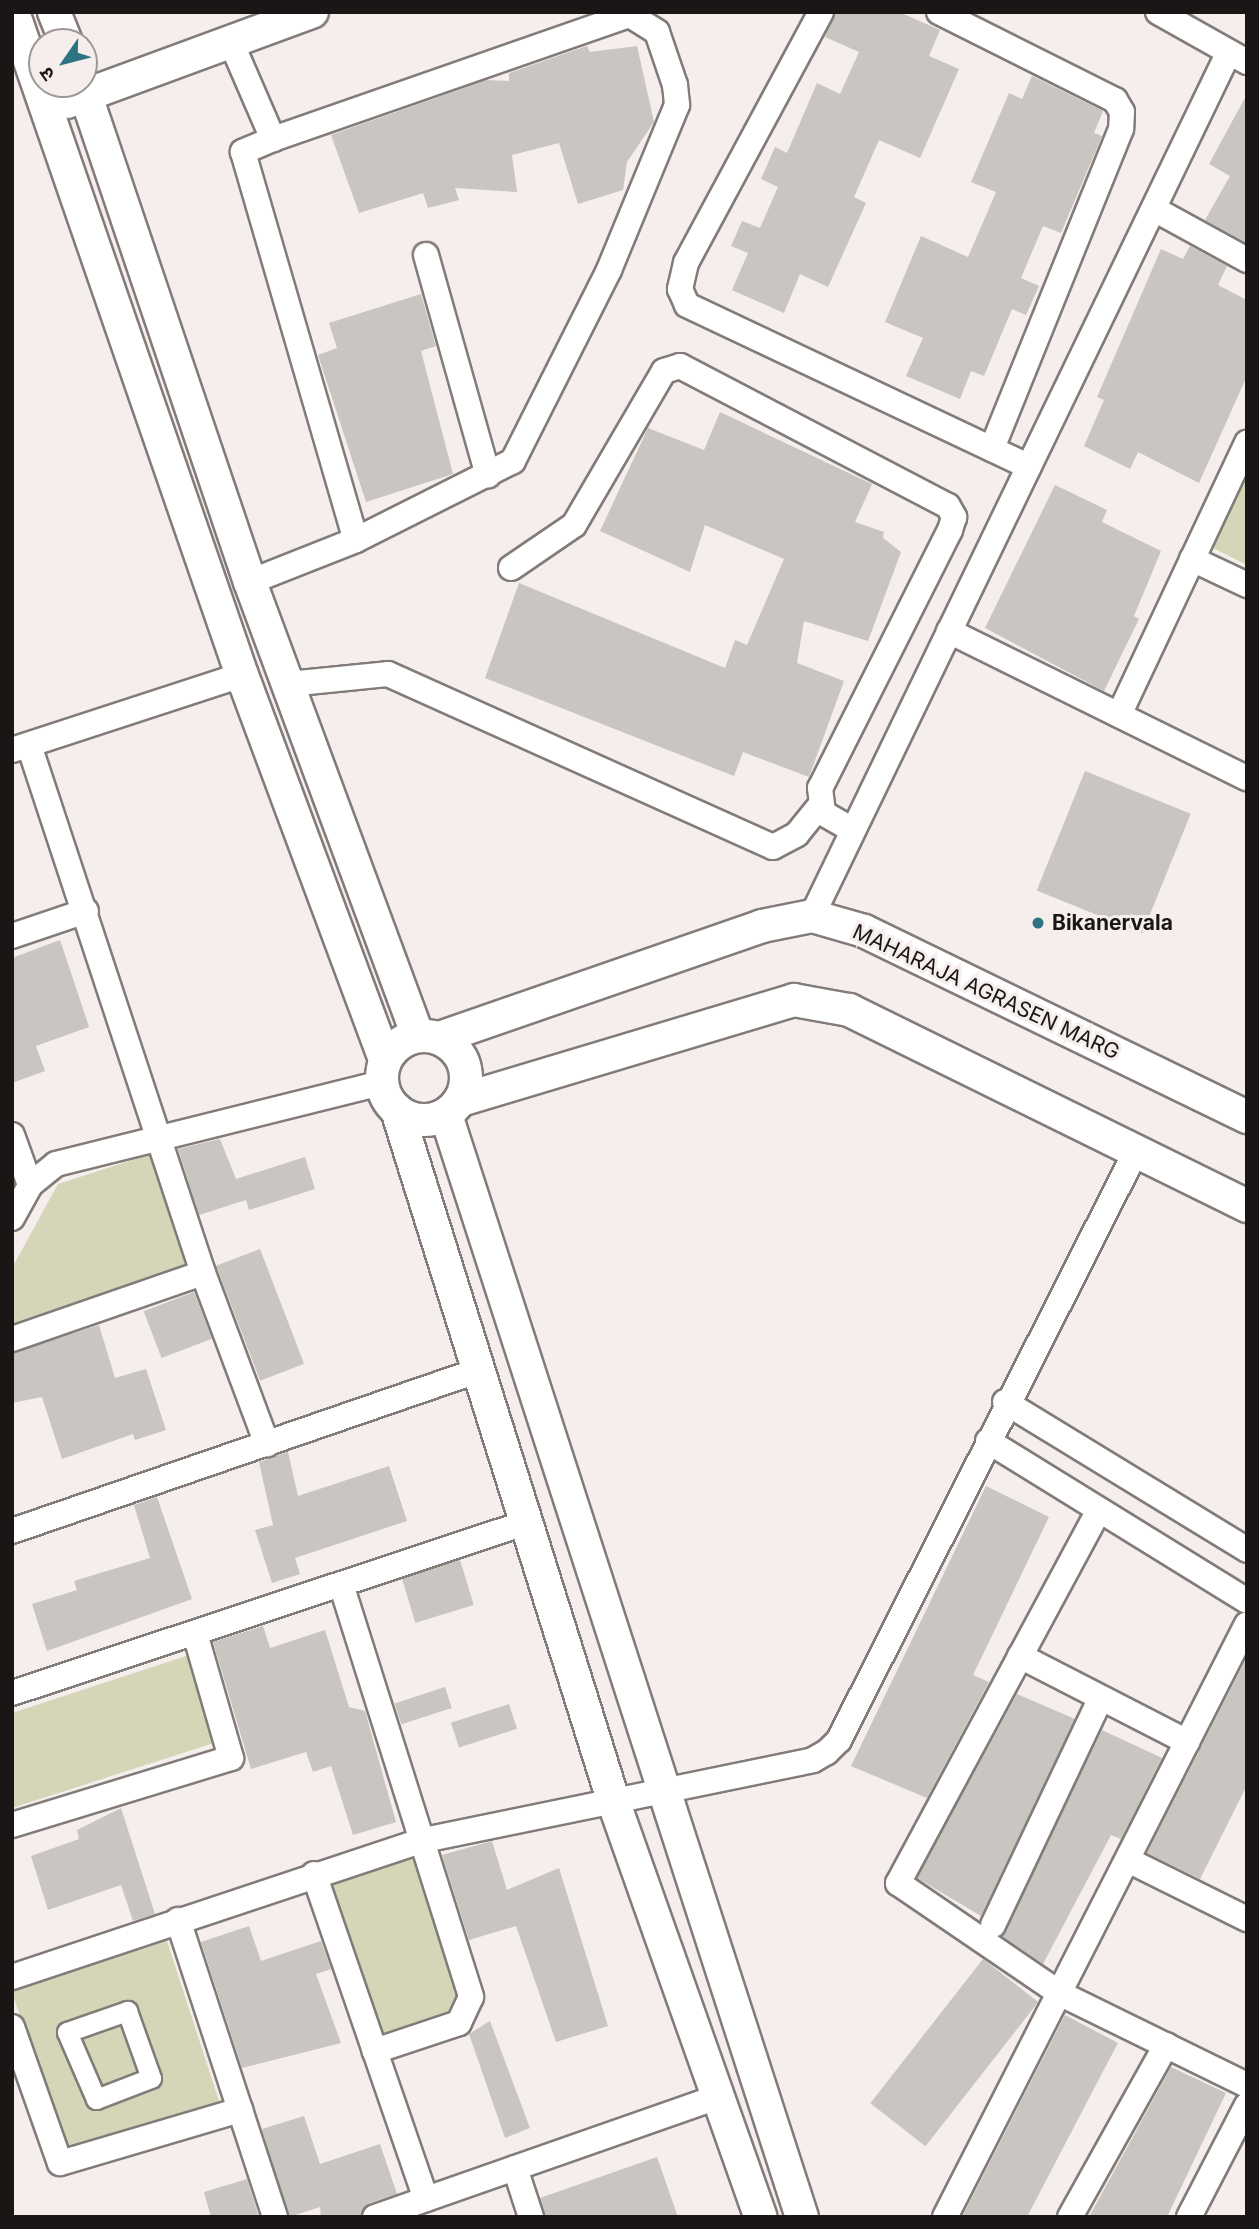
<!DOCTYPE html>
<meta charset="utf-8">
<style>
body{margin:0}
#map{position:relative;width:1259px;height:2229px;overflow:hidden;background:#f5eeec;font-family:Inter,"Noto Sans Devanagari",sans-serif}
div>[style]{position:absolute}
.green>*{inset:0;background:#d4d6b7;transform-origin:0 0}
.building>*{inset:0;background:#c9c5c0;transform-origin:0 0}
.roads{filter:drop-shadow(2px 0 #827c79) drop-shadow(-2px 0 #827c79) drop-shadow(0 2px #827c79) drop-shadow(0 -2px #827c79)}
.pedestrian>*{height:19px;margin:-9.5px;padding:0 9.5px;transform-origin:9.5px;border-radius:9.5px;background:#fff}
.minor>*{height:24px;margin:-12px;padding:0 12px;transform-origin:12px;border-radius:12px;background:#fff}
.tertiary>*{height:32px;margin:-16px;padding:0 16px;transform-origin:16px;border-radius:16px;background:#fff}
.tertiary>.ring{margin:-16px;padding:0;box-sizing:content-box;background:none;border:32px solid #fff;border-radius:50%}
.dots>*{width:19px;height:19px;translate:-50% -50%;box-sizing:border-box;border:4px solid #f5eeec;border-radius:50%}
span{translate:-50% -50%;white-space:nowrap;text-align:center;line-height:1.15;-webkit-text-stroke:6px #f5eeec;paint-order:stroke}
.poi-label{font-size:21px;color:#191615;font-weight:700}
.left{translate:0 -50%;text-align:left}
.street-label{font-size:21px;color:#191615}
.frame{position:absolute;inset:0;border:14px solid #191615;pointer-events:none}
.north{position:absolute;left:28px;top:28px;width:70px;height:70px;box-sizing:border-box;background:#f5eeec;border:2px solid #9d9896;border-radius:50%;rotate:235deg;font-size:19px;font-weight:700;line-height:28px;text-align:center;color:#191615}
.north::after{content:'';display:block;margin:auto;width:24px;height:32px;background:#2d7381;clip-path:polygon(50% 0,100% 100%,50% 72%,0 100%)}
</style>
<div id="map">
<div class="green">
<div style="clip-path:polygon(1247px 471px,1247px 565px,1209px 546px)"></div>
<div style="clip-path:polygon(151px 1154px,191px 1264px,12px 1325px,12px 1268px,58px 1184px)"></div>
<div style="clip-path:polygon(192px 1654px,220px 1741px,12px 1808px,12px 1713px)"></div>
<div style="left:421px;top:1852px;width:162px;height:95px;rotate:72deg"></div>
<div style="left:167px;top:1941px;width:170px;height:163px;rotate:72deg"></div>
</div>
<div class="building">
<div style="clip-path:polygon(836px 12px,899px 12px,940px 30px,929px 56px,959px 69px,920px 158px,879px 140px,854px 197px,866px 203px,828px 287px,800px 274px,784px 313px,732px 290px,748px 253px,731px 246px,742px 221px,760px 228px,778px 187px,761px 179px,775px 147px,787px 153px,817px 83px,840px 94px,859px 52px,825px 37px)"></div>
<div style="clip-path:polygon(587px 46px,590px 52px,637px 46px,654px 122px,627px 162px,623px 190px,578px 204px,559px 143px,512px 155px,517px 192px,455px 188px,459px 200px,428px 208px,423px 193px,359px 213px,331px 135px,487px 80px,509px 81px,509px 73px)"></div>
<div style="clip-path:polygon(1032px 76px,1103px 111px,1094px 133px,1102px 136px,1061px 233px,1043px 226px,1021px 278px,1039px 286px,1026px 315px,1012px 309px,984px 376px,971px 371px,960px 399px,906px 376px,923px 338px,885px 322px,921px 236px,968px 257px,996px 192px,971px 182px,1009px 93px,1022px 99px)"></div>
<div style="clip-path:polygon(1247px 94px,1247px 243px,1205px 220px,1230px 176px,1209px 164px)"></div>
<div style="clip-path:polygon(1190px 246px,1227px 266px,1218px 285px,1247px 300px,1247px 376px,1199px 483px,1138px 452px,1130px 469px,1084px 446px,1104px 400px,1097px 397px,1161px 249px,1183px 259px)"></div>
<div style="clip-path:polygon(421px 294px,436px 346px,421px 351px,453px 474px,366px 502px,318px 355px,337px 348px,329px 323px)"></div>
<div style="clip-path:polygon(720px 412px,872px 484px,855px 522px,884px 532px,883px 538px,901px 552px,868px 641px,804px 621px,797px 663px,844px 681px,809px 777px,743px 752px,734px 776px,485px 678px,519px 583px,725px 668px,735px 640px,747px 645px,784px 559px,705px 525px,690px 572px,600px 531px,648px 428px,704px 450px)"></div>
<div style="clip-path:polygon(1055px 485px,1107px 510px,1102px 522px,1161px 551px,1134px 616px,1139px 619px,1104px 691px,985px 628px)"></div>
<div style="left:1085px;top:771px;width:114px;height:129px;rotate:22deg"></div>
<div style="clip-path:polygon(60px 940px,89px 1027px,36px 1046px,45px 1071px,12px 1083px,12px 958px)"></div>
<div style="clip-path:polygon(220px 1139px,236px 1179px,305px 1157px,315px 1189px,249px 1210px,246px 1200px,199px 1215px,178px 1149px)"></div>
<div style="left:260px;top:1249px;width:123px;height:47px;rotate:69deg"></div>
<div style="left:194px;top:1292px;width:50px;height:54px;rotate:69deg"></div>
<div style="clip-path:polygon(99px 1325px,115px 1378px,146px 1369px,166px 1430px,135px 1440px,133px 1434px,62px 1459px,42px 1397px,12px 1403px,12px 1353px)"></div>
<div style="clip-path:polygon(288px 1452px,298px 1496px,389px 1466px,407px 1521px,295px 1558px,300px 1574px,272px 1583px,255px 1530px,273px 1525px,259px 1462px)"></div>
<div style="clip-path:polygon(986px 1486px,1049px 1517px,973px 1675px,989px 1682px,927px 1798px,851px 1766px)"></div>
<div style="clip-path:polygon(157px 1497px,192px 1599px,47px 1651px,32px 1604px,77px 1590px,74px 1581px,150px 1558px,134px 1505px)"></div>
<div style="left:460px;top:1560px;width:47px;height:61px;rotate:73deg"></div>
<div style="clip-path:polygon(263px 1626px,270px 1648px,325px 1630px,349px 1707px,365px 1711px,396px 1822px,353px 1835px,331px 1766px,313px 1772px,306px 1752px,251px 1769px,213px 1642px)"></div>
<div style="clip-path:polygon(1247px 1657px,1247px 1785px,1200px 1879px,1147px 1853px)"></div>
<div style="left:445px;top:1687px;width:22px;height:53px;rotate:72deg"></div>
<div style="clip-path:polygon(1017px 1694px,1075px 1719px,981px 1916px,917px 1878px)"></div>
<div style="left:509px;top:1704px;width:26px;height:61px;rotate:72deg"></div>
<div style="clip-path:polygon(1102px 1730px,1162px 1758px,1121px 1839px,1111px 1835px,1043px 1964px,1002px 1936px)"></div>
<div style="clip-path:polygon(121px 1808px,155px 1914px,133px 1921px,121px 1885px,48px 1910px,31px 1856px,79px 1839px,77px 1830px)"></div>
<div style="clip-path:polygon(492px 1841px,507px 1890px,559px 1868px,608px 2026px,556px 2042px,516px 1926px,469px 1940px,442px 1855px)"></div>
<div style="clip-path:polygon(249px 1926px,261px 1961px,321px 1941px,331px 1969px,316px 1974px,341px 2043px,242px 2068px,201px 1942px)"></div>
<div style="left:983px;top:1959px;width:70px;height:183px;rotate:38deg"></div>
<div style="clip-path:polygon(1065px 2015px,1118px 2043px,1099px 2079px,1027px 2217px,962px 2217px)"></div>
<div style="clip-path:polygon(490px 2021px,530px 2128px,505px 2138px,469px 2034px)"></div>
<div style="clip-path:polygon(1171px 2067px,1226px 2093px,1167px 2217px,1089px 2217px)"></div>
<div style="clip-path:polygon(304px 2116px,320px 2164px,380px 2144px,397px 2194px,369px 2203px,360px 2217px,321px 2217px,320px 2207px,289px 2217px,262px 2129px)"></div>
<div style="clip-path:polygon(657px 2157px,678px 2217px,545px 2217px,540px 2198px)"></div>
<div style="clip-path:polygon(247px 2179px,259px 2217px,211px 2217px,204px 2192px)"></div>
</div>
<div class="roads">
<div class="pedestrian">
<div style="left:127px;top:2011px;width:71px;rotate:70.3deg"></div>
<div style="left:151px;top:2078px;width:59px;rotate:159.1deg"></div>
<div style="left:96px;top:2099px;width:73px;rotate:-113.4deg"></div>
<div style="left:67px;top:2032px;width:64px;rotate:-19.3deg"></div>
</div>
<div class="minor">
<div style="left:821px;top:12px;width:285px;rotate:118.3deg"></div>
<div style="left:686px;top:263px;width:27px;rotate:103deg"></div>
<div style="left:680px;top:289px;width:17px;rotate:66deg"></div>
<div style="left:687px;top:305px;width:378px;rotate:25.3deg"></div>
<div style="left:939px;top:12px;width:197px;rotate:26.6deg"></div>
<div style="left:1115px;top:100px;width:14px;rotate:60deg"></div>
<div style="left:1122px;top:112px;width:17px;rotate:93deg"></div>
<div style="left:1121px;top:129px;width:345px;rotate:112deg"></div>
<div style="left:1158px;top:12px;width:102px;rotate:29.3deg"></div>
<div style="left:231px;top:42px;width:106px;rotate:66.6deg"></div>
<div style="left:273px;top:139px;width:33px;rotate:157deg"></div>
<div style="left:243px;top:152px;width:404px;rotate:73.8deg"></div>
<div style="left:356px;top:540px;width:114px;rotate:158.4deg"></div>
<div style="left:273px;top:139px;width:378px;rotate:-19.2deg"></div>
<div style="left:630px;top:15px;width:32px;rotate:32deg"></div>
<div style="left:657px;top:32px;width:56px;rotate:71.2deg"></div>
<div style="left:675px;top:85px;width:20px;rotate:84deg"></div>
<div style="left:677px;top:105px;width:178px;rotate:112.4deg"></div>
<div style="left:609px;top:270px;width:214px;rotate:116.7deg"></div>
<div style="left:513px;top:461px;width:176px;rotate:153.3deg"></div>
<div style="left:1154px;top:209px;width:106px;rotate:28.7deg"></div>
<div style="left:426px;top:255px;width:229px;rotate:74.3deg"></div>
<div style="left:1192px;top:559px;width:61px;rotate:25.3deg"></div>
<div style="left:511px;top:568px;width:76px;rotate:-34.3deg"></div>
<div style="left:574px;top:525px;width:178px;rotate:-59.7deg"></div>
<div style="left:664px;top:371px;width:17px;rotate:-17deg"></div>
<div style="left:680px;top:366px;width:302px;rotate:27.6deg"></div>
<div style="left:948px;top:506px;width:13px;rotate:61deg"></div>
<div style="left:954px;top:517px;width:14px;rotate:107deg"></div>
<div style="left:950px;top:530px;width:289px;rotate:116.7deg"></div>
<div style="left:820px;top:788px;width:25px;rotate:83deg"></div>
<div style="left:823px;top:813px;width:34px;rotate:30deg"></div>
<div style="left:949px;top:631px;width:332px;rotate:26.3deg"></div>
<div style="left:288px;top:684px;width:100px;rotate:-5.7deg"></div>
<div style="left:388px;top:674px;width:422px;rotate:24.2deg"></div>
<div style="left:773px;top:847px;width:27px;rotate:-28deg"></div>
<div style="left:797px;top:834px;width:36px;rotate:-51deg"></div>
<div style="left:1119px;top:715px;width:301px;rotate:-64.8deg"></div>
<div style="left:29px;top:745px;width:556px;rotate:71.76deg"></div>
<div style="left:203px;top:1273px;width:183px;rotate:69.5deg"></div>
<div style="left:12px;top:750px;width:242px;rotate:-18.1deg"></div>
<div style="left:812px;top:916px;width:959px;rotate:-64.24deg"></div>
<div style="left:12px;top:936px;width:78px;rotate:-18.7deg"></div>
<div style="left:12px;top:1135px;width:53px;rotate:70.2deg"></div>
<div style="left:12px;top:1218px;width:38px;rotate:-61deg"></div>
<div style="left:30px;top:1185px;width:33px;rotate:-39deg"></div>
<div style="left:56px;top:1164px;width:336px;rotate:-14deg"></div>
<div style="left:12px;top:1339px;width:202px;rotate:-19.1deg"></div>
<div style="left:1005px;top:1402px;width:284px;rotate:31.4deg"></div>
<div style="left:988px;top:1441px;width:304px;rotate:31.7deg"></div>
<div style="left:1099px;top:1510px;width:424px;rotate:118.3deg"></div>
<div style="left:898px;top:1883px;width:195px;rotate:34.3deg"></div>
<div style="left:1059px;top:1993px;width:209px;rotate:26.1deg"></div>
<div style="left:12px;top:1531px;width:492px;rotate:-19deg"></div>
<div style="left:341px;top:1584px;width:433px;rotate:72.5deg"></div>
<div style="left:471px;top:1997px;width:29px;rotate:115deg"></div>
<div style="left:459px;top:2023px;width:89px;rotate:161.6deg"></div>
<div style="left:1020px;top:1656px;width:188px;rotate:27.2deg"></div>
<div style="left:12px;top:1693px;width:544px;rotate:-18.33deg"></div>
<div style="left:12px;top:1825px;width:229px;rotate:-17deg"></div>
<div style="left:231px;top:1758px;width:130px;rotate:-106.1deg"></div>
<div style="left:1128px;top:1860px;width:133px;rotate:26.4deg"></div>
<div style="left:314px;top:1874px;width:344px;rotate:71deg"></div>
<div style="left:178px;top:1920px;width:312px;rotate:71.9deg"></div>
<div style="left:993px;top:1925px;width:251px;rotate:-64.6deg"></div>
<div style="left:12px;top:1977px;width:434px;rotate:-18.4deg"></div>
<div style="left:424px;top:1840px;width:397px;rotate:-11.6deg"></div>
<div style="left:813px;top:1760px;width:16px;rotate:-30deg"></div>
<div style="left:827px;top:1752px;width:17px;rotate:-45deg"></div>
<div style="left:839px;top:1740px;width:662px;rotate:-63.24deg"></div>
<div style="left:12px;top:2027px;width:144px;rotate:70.6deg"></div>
<div style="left:60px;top:2163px;width:188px;rotate:-16.4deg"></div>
<div style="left:515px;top:2168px;width:52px;rotate:71.9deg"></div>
<div style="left:375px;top:2217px;width:366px;rotate:-19.3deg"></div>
<div style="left:945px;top:2217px;width:665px;rotate:-63.01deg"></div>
<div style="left:1070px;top:2217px;width:197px;rotate:-60.8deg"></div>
<div style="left:1189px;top:2217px;width:126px;rotate:-62.6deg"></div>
</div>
<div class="tertiary">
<div style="left:13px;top:12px;width:701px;rotate:70.95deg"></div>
<div style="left:242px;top:675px;width:411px;rotate:69.6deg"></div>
<div style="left:54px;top:12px;width:32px;rotate:68deg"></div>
<div style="left:82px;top:84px;width:526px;rotate:71.36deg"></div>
<div style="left:250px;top:582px;width:483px;rotate:69.7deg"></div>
<div style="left:67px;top:102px;width:261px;rotate:-20.2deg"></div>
<div class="ring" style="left:382px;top:1036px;width:52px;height:52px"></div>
<div style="left:439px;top:1038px;width:342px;rotate:-19.1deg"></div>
<div style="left:762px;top:926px;width:51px;rotate:-11.3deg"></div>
<div style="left:812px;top:916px;width:54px;rotate:16.1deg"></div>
<div style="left:864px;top:931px;width:426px;rotate:25.9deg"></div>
<div style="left:461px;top:1100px;width:348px;rotate:-16.7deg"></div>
<div style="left:794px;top:1000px;width:56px;rotate:10.3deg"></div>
<div style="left:849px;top:1010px;width:444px;rotate:26.2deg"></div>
<div style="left:397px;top:1110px;width:726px;rotate:72.61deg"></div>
<div style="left:614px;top:1803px;width:439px;rotate:70.5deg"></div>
<div style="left:446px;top:1115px;width:1158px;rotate:72.1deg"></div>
</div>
</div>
<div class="dots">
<div style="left:1038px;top:923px;background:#2d7381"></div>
</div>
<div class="poi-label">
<span class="left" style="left:1052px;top:923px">Bikanervala</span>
</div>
<div class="street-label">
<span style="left:986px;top:992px;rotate:25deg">MAHARAJA AGRASEN MARG</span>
</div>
<div class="frame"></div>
<div class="north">उ</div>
</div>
